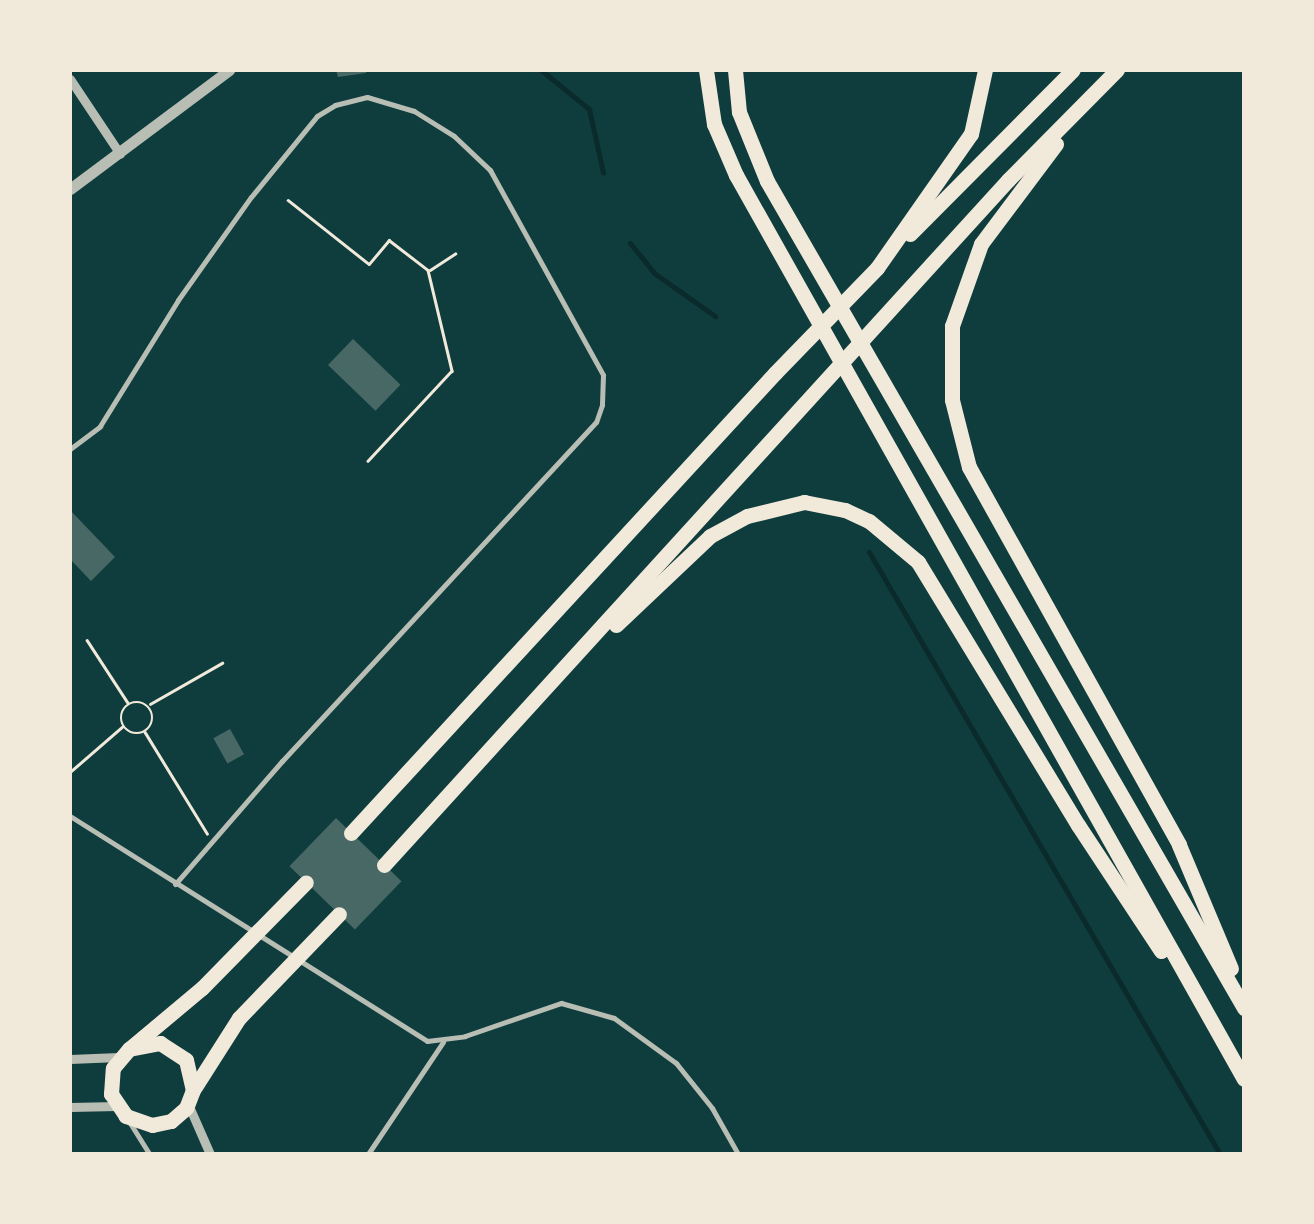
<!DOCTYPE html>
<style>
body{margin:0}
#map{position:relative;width:1314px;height:1224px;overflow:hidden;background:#0f3d3e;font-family:"Noto Serif",serif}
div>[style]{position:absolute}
.stream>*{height:5px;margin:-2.5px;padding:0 2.5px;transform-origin:2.5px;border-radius:2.5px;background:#0a2a2b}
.building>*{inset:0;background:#486865;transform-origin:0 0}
.path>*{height:2.5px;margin:-1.25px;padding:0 1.25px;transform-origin:1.25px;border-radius:1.25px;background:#f1e9da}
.path>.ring{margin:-1.25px;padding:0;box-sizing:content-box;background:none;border:2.5px solid #f1e9da;border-radius:50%}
.service>*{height:5px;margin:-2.5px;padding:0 2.5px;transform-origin:2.5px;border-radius:2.5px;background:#b8beb3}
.minor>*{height:9px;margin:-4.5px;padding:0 4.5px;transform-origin:4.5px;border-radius:4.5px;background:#b8beb3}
.tertiary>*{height:11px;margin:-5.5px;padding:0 5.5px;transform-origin:5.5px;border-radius:5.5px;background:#b8beb3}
.trunk>*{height:15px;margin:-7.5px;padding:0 7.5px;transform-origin:7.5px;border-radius:7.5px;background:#f1e9da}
span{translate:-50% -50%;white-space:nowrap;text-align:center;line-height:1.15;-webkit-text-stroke:8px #f1e9da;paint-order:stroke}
.frame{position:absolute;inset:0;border:72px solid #f1e9da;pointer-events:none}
</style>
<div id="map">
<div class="stream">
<div style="left:541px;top:70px;width:62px;rotate:39.1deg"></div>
<div style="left:589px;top:109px;width:65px;rotate:77.5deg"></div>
<div style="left:630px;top:243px;width:38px;rotate:51deg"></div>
<div style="left:654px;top:273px;width:75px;rotate:35.2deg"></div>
<div style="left:869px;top:552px;width:697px;rotate:59.76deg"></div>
</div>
<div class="building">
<div style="clip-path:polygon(336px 70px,366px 70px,366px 73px,338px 77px)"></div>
<div style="left:353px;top:339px;width:66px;height:36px;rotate:44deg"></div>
<div style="clip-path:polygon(70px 510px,115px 557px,91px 581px,70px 559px)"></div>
<div style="left:230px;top:729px;width:29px;height:19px;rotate:61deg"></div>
<div style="left:336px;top:818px;width:91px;height:67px;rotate:44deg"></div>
</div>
<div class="path">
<div style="left:288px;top:200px;width:103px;rotate:38.3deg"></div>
<div style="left:369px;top:264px;width:31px;rotate:-50deg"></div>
<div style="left:389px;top:240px;width:49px;rotate:37.6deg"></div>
<div style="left:428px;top:270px;width:104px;rotate:76.6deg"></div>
<div style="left:452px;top:371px;width:123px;rotate:133deg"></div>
<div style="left:430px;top:270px;width:30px;rotate:-33deg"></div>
<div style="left:87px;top:640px;width:75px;rotate:56.9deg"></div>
<div class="ring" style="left:121px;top:702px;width:29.5px;height:29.5px"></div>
<div style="left:150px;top:704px;width:83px;rotate:-29.7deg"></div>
<div style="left:145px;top:732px;width:119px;rotate:58.5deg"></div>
<div style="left:70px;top:772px;width:69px;rotate:-40.9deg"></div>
</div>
<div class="service">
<div style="left:70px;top:449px;width:38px;rotate:-37deg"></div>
<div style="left:100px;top:426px;width:148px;rotate:-58.2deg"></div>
<div style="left:178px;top:300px;width:126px;rotate:-54.7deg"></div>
<div style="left:251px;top:197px;width:104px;rotate:-50.8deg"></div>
<div style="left:317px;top:116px;width:21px;rotate:-31deg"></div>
<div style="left:335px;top:105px;width:33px;rotate:-14deg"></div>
<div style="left:367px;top:97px;width:49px;rotate:16.6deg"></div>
<div style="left:414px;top:111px;width:47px;rotate:32deg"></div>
<div style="left:454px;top:136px;width:50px;rotate:43.4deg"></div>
<div style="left:490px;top:170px;width:234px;rotate:61.1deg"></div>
<div style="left:603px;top:375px;width:30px;rotate:92deg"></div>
<div style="left:602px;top:405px;width:18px;rotate:109deg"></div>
<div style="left:596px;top:422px;width:462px;rotate:132.8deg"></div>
<div style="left:282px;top:761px;width:163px;rotate:131deg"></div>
<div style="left:70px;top:816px;width:422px;rotate:32.2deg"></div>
<div style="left:427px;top:1041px;width:38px;rotate:-7deg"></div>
<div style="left:465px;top:1036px;width:102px;rotate:-19deg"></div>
<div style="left:561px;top:1003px;width:55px;rotate:15.8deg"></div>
<div style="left:614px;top:1018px;width:77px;rotate:36deg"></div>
<div style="left:676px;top:1063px;width:58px;rotate:51.3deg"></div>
<div style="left:712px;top:1108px;width:53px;rotate:60.5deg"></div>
<div style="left:130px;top:1123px;width:36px;rotate:58deg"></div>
<div style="left:368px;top:1154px;width:135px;rotate:-56.2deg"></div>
</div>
<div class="minor">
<div style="left:70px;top:79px;width:90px;rotate:56.3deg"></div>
<div style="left:70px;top:1059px;width:49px;rotate:-2.3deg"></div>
<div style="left:188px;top:1104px;width:55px;rotate:66.3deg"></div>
<div style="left:70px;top:1107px;width:47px;rotate:-1.2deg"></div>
</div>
<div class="tertiary">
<div style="left:70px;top:189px;width:199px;rotate:-36.8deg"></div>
</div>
<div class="trunk">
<div style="left:706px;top:70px;width:55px;rotate:81.6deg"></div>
<div style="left:714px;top:124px;width:56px;rotate:66.7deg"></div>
<div style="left:736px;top:175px;width:1037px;rotate:60.67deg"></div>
<div style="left:735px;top:70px;width:42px;rotate:84.6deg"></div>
<div style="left:739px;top:112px;width:74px;rotate:67.9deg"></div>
<div style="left:767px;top:181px;width:955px;rotate:60.02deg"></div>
<div style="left:1056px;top:144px;width:125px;rotate:126.9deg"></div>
<div style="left:981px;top:244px;width:87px;rotate:109.5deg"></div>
<div style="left:952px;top:326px;width:74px;rotate:90deg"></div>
<div style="left:952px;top:400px;width:69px;rotate:75.8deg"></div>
<div style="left:969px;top:467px;width:432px;rotate:60.9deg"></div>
<div style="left:1179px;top:845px;width:134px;rotate:67.2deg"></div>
<div style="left:910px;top:234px;width:231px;rotate:-45.2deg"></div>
<div style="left:616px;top:625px;width:129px;rotate:-43.4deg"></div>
<div style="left:710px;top:536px;width:42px;rotate:-28.4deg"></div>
<div style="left:747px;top:516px;width:59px;rotate:-13.8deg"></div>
<div style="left:804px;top:502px;width:42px;rotate:11deg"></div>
<div style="left:845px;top:510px;width:26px;rotate:25deg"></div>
<div style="left:869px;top:521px;width:64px;rotate:39.9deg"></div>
<div style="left:918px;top:562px;width:308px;rotate:58.7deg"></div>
<div style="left:1078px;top:825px;width:151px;rotate:56.6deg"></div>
<div style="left:351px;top:833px;width:626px;rotate:-47.33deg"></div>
<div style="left:775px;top:373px;width:146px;rotate:-45.8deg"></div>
<div style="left:877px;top:268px;width:164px;rotate:-55deg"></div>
<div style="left:971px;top:134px;width:66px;rotate:-77.7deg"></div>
<div style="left:384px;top:865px;width:927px;rotate:-47.67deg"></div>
<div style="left:1008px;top:180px;width:155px;rotate:-45.3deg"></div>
<div style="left:129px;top:1049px;width:32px;rotate:-11deg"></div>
<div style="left:160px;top:1043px;width:31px;rotate:33deg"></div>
<div style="left:186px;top:1060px;width:31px;rotate:77deg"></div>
<div style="left:193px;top:1090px;width:19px;rotate:111deg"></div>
<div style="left:186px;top:1108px;width:20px;rotate:139deg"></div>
<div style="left:171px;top:1121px;width:19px;rotate:168deg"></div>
<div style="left:152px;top:1125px;width:28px;rotate:-161deg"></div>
<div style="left:126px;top:1116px;width:27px;rotate:-124deg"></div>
<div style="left:111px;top:1094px;width:26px;rotate:-86deg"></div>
<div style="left:113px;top:1068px;width:25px;rotate:-50deg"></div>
<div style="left:129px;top:1049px;width:95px;rotate:-39.9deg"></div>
<div style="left:202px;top:988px;width:148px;rotate:-45.5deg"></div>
<div style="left:195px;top:1087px;width:82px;rotate:-57.5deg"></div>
<div style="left:239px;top:1018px;width:144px;rotate:-46.1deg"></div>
</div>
<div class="frame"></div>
</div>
